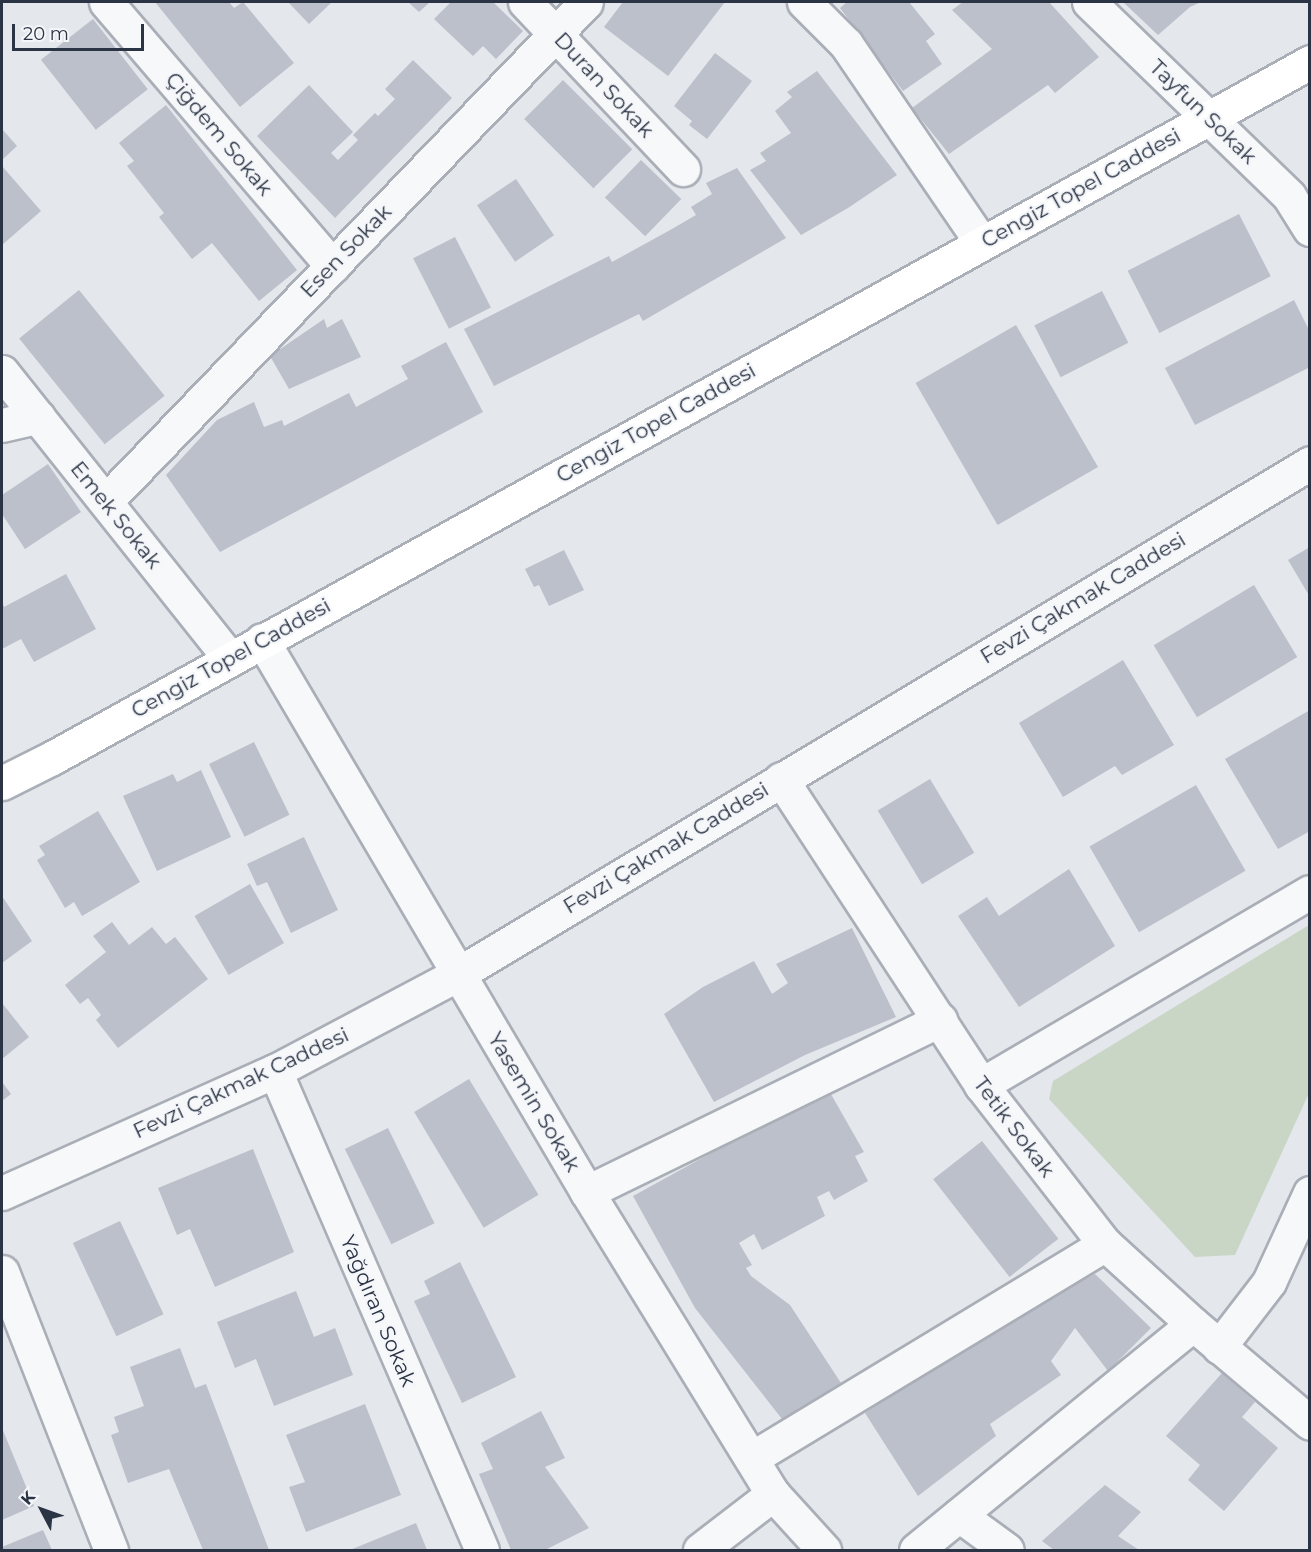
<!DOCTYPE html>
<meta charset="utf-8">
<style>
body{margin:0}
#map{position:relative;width:1311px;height:1552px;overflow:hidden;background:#e4e7ec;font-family:Montserrat,sans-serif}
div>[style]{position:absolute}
.green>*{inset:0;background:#c9d6c5}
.building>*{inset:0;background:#bbc0ca;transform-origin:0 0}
.roads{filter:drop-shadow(2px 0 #a9aeb7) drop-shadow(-2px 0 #a9aeb7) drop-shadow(0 2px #a9aeb7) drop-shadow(0 -2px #a9aeb7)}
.street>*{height:33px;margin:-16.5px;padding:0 16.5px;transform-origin:16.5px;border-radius:16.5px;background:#f7f8fa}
.secondary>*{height:33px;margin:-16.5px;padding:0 16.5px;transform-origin:16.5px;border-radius:16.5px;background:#fff}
span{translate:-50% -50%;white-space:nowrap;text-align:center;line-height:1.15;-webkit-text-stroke:4.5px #f4f6f9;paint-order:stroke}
.street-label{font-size:21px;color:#2b3445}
.frame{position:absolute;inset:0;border:3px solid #2b3445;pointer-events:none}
.north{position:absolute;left:12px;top:1480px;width:60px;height:60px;-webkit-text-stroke:4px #f4f6f9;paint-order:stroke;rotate:311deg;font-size:16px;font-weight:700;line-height:24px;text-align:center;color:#2b3445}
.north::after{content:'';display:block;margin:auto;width:21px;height:27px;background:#2b3445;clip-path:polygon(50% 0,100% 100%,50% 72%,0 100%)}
.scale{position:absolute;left:12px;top:24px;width:132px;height:27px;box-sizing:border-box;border:3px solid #2b3445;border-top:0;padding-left:8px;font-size:18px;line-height:21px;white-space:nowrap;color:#2b3445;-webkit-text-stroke:4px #f4f6f9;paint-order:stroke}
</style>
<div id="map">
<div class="green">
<div style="clip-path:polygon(1309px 925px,1309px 1093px,1235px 1255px,1195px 1257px,1049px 1099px,1053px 1081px)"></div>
</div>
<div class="building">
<div style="clip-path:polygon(155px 2px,229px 2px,234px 8px,243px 2px,294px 63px,240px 107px)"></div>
<div style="clip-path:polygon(288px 2px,332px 2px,309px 24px)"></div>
<div style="clip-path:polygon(408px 2px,430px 2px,419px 12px)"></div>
<div style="clip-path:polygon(451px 2px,493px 2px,523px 31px,496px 59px,483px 46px,473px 56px,434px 19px)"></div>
<div style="clip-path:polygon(623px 2px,725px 2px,668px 76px,604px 27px)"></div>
<div style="clip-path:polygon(847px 2px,909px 2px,935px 34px,926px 41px,942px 64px,903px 91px,840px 8px)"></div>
<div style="clip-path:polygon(963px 2px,1049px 2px,1099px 57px,1055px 93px,1048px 85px,949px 154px,912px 108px,992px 49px,952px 10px)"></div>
<div style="clip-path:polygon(1123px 2px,1201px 2px,1190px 7px,1158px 35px)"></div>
<div style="left:93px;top:19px;width:89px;height:66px;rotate:52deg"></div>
<div style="clip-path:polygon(715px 53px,752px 81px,707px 139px,689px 125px,692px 121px,674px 106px)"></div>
<div style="clip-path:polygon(413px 60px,452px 98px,335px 218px,257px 136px,309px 85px,353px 132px,331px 153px,338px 160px,358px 140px,353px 135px,375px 113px,378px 116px,395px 99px,385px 89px)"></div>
<div style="clip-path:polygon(817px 71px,897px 175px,848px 208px,801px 235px,750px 170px,766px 161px,760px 153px,791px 133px,775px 111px,792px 97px,787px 92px)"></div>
<div style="left:563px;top:80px;width:98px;height:55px;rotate:45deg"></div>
<div style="clip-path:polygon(166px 105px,297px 270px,259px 301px,212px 243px,192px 259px,159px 217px,164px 213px,127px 166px,134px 161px,119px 143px)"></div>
<div style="clip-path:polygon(2px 129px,17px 146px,2px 160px)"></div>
<div style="left:641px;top:160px;width:56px;height:52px;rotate:44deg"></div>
<div style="clip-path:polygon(2px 166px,41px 211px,2px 245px)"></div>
<div style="clip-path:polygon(737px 168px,786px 238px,643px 321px,639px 314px,494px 386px,464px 329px,609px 256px,612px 262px,672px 229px,696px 215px,691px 207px,712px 194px,706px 183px)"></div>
<div style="left:516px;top:179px;width:68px;height:47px;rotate:56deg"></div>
<div style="left:1239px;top:214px;width:70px;height:125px;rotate:63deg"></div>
<div style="left:455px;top:237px;width:79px;height:47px;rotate:63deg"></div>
<div style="left:79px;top:290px;width:136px;height:77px;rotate:51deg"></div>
<div style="left:1102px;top:291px;width:58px;height:76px;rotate:63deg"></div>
<div style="clip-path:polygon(1294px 300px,1310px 332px,1310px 367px,1195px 425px,1165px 368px)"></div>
<div style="clip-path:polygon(324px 319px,327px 328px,342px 319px,361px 357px,289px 389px,270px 356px)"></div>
<div style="left:1016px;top:325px;width:164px;height:116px;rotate:60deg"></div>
<div style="clip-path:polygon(446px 342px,483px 412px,220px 552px,166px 475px,217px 420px,254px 402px,264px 427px,282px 420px,284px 426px,349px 393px,356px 407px,408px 379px,401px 366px)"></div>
<div style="clip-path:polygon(48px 464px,81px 512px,25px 549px,2px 514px,2px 495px)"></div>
<div style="clip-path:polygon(1310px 547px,1310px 597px,1288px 560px)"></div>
<div style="clip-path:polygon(564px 550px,584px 590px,549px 606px,539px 585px,534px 587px,525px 569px)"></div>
<div style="clip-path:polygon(66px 574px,96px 629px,34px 662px,21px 639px,2px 649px,2px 601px,4px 607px)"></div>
<div style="left:1254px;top:585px;width:84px;height:117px;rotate:59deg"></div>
<div style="clip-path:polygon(1123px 660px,1174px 745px,1122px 775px,1115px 766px,1063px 797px,1019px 723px)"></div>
<div style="clip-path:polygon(1310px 710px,1310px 831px,1278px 849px,1225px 759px)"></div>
<div style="left:254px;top:742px;width:81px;height:50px;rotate:64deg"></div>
<div style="clip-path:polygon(201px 770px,231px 837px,157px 871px,123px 796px,173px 774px,177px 782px)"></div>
<div style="left:930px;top:779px;width:86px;height:61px;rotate:59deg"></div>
<div style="left:1196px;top:785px;width:99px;height:123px;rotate:60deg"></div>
<div style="clip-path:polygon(98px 811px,140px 882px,82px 916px,74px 902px,65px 908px,37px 860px,45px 855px,39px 846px)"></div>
<div style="clip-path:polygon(304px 837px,338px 910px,291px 933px,267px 882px,257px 886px,247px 864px)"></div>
<div style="clip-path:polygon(1069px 869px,1115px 946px,1019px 1007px,958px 916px,987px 897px,999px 916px)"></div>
<div style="left:250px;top:884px;width:68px;height:64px;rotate:60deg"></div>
<div style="clip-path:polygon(2px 896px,32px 941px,2px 963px)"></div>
<div style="clip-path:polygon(112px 922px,129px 945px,152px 927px,166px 944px,175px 937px,208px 979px,118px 1048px,96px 1020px,101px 1015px,88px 998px,80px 1004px,65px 985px,106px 952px,93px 936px)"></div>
<div style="clip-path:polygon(852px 928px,896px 1017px,805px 1055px,714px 1102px,664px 1014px,703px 987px,754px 961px,772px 994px,788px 983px,776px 964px)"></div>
<div style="clip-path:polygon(2px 1003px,29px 1037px,2px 1059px)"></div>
<div style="left:469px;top:1079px;width:135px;height:64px;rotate:59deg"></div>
<div style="clip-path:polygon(2px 1082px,11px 1094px,2px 1101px)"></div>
<div style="clip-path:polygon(828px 1089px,864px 1152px,855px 1156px,868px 1181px,834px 1200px,829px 1191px,817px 1197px,825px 1216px,762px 1250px,754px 1234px,739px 1243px,752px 1265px,746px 1268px,751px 1276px,790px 1305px,841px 1383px,782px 1419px,695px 1308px,633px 1196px)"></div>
<div style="left:388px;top:1128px;width:106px;height:48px;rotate:64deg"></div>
<div style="left:982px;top:1141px;width:124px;height:62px;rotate:52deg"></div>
<div style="clip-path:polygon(253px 1149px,294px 1252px,215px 1287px,190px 1229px,177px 1235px,158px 1188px)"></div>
<div style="left:120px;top:1221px;width:103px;height:52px;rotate:65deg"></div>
<div style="clip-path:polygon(460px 1262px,516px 1377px,462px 1403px,414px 1301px,430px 1294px,424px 1281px)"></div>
<div style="clip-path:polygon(1095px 1274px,1151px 1328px,1108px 1371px,1075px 1328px,1051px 1361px,1061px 1375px,990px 1424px,996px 1436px,918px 1496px,865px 1413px,1017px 1311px)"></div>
<div style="clip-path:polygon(296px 1291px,314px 1337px,335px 1328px,353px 1375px,274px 1406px,256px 1359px,235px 1368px,217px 1322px)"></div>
<div style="clip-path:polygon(180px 1348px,195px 1388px,206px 1384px,269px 1550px,203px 1550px,169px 1469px,128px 1483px,111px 1435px,119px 1432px,114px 1417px,144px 1406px,130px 1367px)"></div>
<div style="clip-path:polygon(1222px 1373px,1255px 1402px,1242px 1417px,1278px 1448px,1224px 1511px,1188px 1480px,1200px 1465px,1166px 1436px)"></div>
<div style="clip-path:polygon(365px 1404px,401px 1495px,306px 1532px,289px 1487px,305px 1482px,286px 1435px)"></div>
<div style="clip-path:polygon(541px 1411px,565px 1458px,545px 1467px,589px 1528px,545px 1550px,511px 1550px,479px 1474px,493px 1469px,481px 1443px)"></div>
<div style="clip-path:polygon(2px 1428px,34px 1506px,2px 1520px)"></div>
<div style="clip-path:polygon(1105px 1485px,1141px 1512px,1118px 1536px,1139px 1550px,1054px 1550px,1042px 1541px)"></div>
<div style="clip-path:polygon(416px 1523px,427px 1550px,350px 1550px)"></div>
<div style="clip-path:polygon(43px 1530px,52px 1550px,2px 1550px,2px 1547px)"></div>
</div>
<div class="roads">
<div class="street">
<div style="left:106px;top:2px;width:348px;rotate:49.4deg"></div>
<div style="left:525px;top:2px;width:230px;rotate:46.6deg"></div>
<div style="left:804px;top:2px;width:59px;rotate:45deg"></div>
<div style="left:846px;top:44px;width:241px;rotate:55.7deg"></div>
<div style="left:1089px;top:2px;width:279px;rotate:44.1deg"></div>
<div style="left:1289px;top:196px;width:39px;rotate:58deg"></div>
<div style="left:2px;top:372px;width:367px;rotate:51.5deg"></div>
<div style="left:2px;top:425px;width:37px;rotate:-13deg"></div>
<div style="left:106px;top:501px;width:692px;rotate:-46.11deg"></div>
<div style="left:262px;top:640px;width:641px;rotate:59.51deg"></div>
<div style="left:587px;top:1192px;width:355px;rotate:58.4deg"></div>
<div style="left:773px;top:1494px;width:76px;rotate:47.7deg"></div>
<div style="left:781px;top:779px;width:366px;rotate:56.8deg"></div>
<div style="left:981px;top:1085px;width:202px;rotate:52.1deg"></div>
<div style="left:1105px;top:1244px;width:119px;rotate:42.3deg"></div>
<div style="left:1193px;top:1324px;width:153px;rotate:40.2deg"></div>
<div style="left:275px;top:1071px;width:522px;rotate:66.63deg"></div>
<div style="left:981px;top:1085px;width:381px;rotate:-30.4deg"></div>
<div style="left:587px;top:1192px;width:393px;rotate:-26deg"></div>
<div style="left:2px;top:1193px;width:299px;rotate:-24.1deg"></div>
<div style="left:275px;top:1071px;width:207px;rotate:-27.9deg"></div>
<div style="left:458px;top:974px;width:993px;rotate:-30.95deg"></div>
<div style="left:2px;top:1272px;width:299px;rotate:68.6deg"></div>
<div style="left:1219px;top:1347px;width:82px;rotate:-52.4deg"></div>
<div style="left:1269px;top:1282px;width:98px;rotate:-65.3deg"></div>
<div style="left:752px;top:1458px;width:413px;rotate:-31.2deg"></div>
<div style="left:959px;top:1515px;width:59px;rotate:36.1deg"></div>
<div style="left:700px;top:1550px;width:92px;rotate:-37.5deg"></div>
<div style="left:916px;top:1550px;width:357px;rotate:-39.2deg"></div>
</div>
<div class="secondary">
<div style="left:2px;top:783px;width:56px;rotate:-26.6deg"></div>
<div style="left:52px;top:758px;width:1438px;rotate:-28.95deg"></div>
</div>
</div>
<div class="street-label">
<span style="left:604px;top:85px;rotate:47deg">Duran Sokak</span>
<span style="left:1203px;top:112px;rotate:44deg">Tayfun Sokak</span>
<span style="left:219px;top:134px;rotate:50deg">Çiğdem Sokak</span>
<span style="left:1081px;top:188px;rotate:-29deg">Cengiz Topel Caddesi</span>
<span style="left:346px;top:251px;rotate:-46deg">Esen Sokak</span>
<span style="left:656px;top:423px;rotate:-29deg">Cengiz Topel Caddesi</span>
<span style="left:116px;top:515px;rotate:51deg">Emek Sokak</span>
<span style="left:1083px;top:598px;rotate:-31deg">Fevzi Çakmak Caddesi</span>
<span style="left:231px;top:658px;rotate:-29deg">Cengiz Topel Caddesi</span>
<span style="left:666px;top:848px;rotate:-31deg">Fevzi Çakmak Caddesi</span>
<span style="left:241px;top:1083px;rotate:-25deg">Fevzi Çakmak Caddesi</span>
<span style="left:534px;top:1102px;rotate:59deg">Yasemin Sokak</span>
<span style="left:1014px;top:1127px;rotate:53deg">Tetik Sokak</span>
<span style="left:378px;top:1311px;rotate:67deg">Yağdıran Sokak</span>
</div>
<div class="frame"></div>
<div class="north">K</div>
<div class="scale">20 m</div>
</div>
